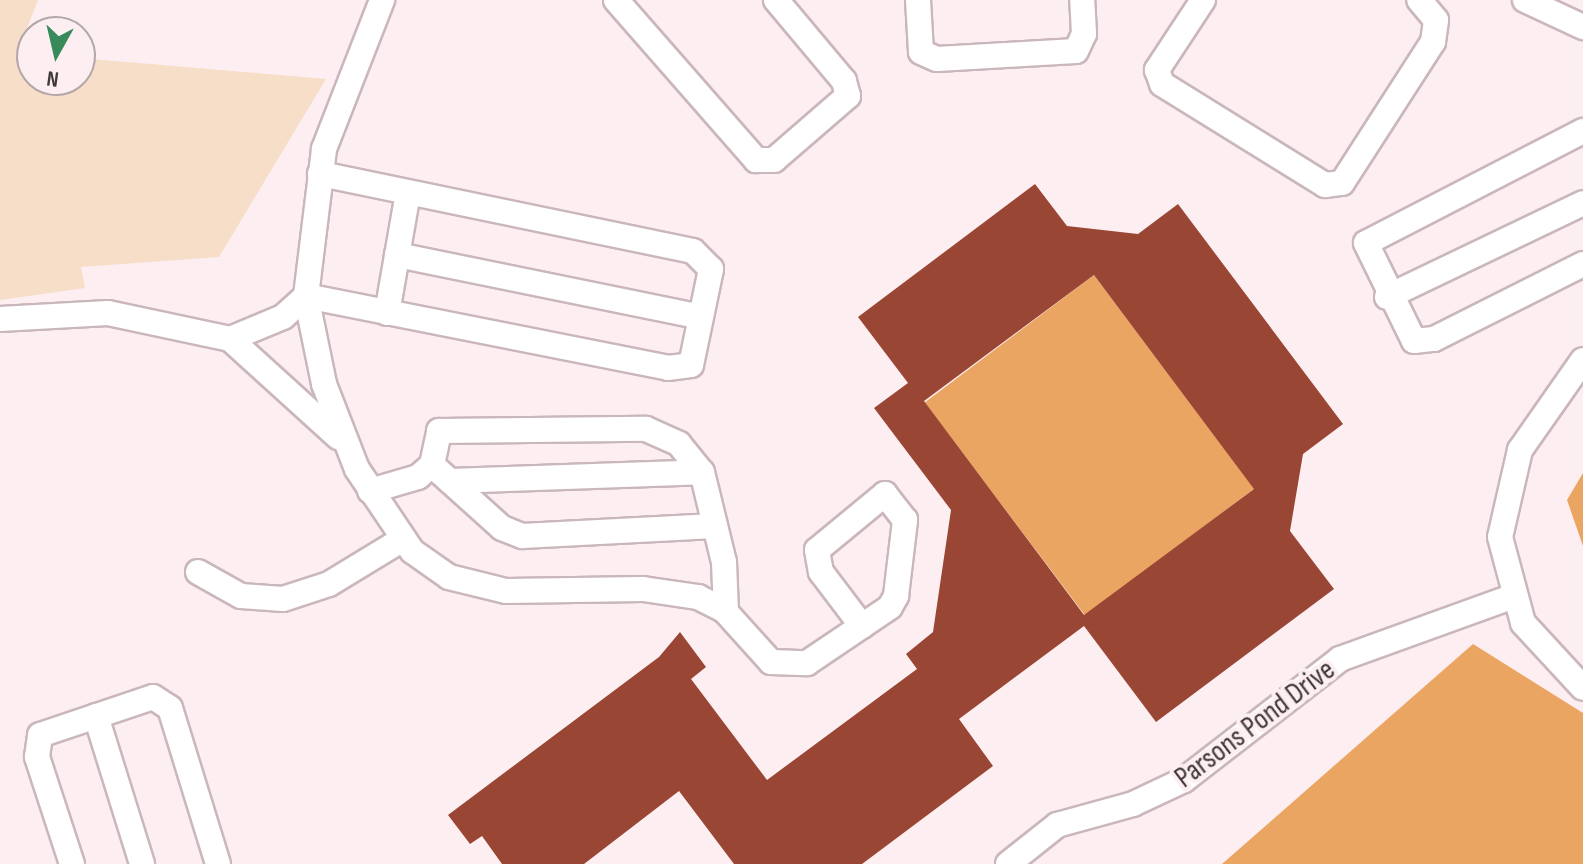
<!DOCTYPE html>
<style>
body{margin:0}
#map{position:relative;width:1583px;height:864px;overflow:hidden;background:#fdeef1;font-family:"Sofia Sans Condensed",sans-serif}
div>[style]{position:absolute}
.green>*{inset:0;background:#f7dec8}
.forest>*{inset:0;background:#eaa562;transform-origin:0 0}
.building>*{inset:0;background:#9a4635}
.roads{filter:drop-shadow(2px 0 #cab7bb) drop-shadow(-2px 0 #cab7bb) drop-shadow(0 2px #cab7bb) drop-shadow(0 -2px #cab7bb)}
.minor>*{height:24px;margin:-12px;padding:0 12px;transform-origin:12px;border-radius:12px;background:#fff}
span{translate:-50% -50%;white-space:nowrap;text-align:center;line-height:1.15;-webkit-text-stroke:8px #fdeef1;paint-order:stroke}
.street-label{font-size:30px;color:#40393b}
.north{position:absolute;left:16px;top:16px;width:80px;height:80px;box-sizing:border-box;background:#fdeef1;border:2px solid #b1a6a8;border-radius:50%;rotate:188deg;font-size:22px;font-weight:700;line-height:32px;text-align:center;color:#40393b}
.north::after{content:'';display:block;margin:auto;width:28px;height:36px;background:#398a5b;clip-path:polygon(50% 0,100% 100%,50% 72%,0 100%)}
</style>
<div id="map">
<div class="green">
<div style="clip-path:polygon(0 0,38px 0,28px 26px,32px 80px,80px 80px,80px 58px,326px 79px,219px 257px,81px 267px,85px 288px,0 300px)"></div>
</div>
<div class="forest">
<div style="left:1094px;top:275px;width:267px;height:212px;rotate:53deg"></div>
<div style="clip-path:polygon(1583px 473px,1583px 546px,1567px 500px)"></div>
<div style="clip-path:polygon(1473px 644px,1583px 713px,1583px 864px,1222px 864px)"></div>
</div>
<div class="building">
<div style="clip-path:polygon(evenodd,1035px 184px,1067px 226px,1138px 234px,1178px 204px,1343px 424px,1303px 454px,1290px 531px,1334px 589px,1156px 722px,1084px 626px,959px 719px,993px 766px,862px 864px,734px 864px,679px 791px,584px 864px,502px 864px,482px 836px,470px 844px,448px 815px,659px 657px,680px 632px,706px 667px,691px 679px,767px 780px,917px 669px,906px 654px,933px 632px,951px 510px,874px 408px,908px 383px,858px 317px,1035px 184px,1094px 275px,1254px 489px,1084px 615px,924px 401px,1094px 275px)"></div>
</div>
<div class="roads">
<div class="minor">
<div style="left:616px;top:0;width:213px;rotate:48.8deg"></div>
<div style="left:756px;top:160px;width:18px"></div>
<div style="left:774px;top:160px;width:98px;rotate:-40.9deg"></div>
<div style="left:848px;top:96px;width:16px;rotate:-105deg"></div>
<div style="left:844px;top:81px;width:106px;rotate:-130deg"></div>
<div style="left:918px;top:0;width:52px;rotate:86.7deg"></div>
<div style="left:921px;top:52px;width:17px;rotate:24deg"></div>
<div style="left:937px;top:59px;width:139px;rotate:-3.3deg"></div>
<div style="left:1076px;top:51px;width:19px;rotate:-65deg"></div>
<div style="left:1084px;top:34px;width:34px;rotate:-93deg"></div>
<div style="left:1203px;top:0;width:84px;rotate:123.3deg"></div>
<div style="left:1157px;top:70px;width:15px;rotate:70deg"></div>
<div style="left:1162px;top:84px;width:192px;rotate:31.8deg"></div>
<div style="left:1325px;top:185px;width:17px;rotate:-7deg"></div>
<div style="left:1342px;top:183px;width:168px;rotate:-57.2deg"></div>
<div style="left:1433px;top:42px;width:22px;rotate:-82deg"></div>
<div style="left:1436px;top:20px;width:26px;rotate:-130deg"></div>
<div style="left:1525px;top:0;width:64px;rotate:25deg"></div>
<div style="left:1583px;top:131px;width:244px;rotate:152.7deg"></div>
<div style="left:1366px;top:243px;width:109px;rotate:63.9deg"></div>
<div style="left:1414px;top:341px;width:20px;rotate:-6deg"></div>
<div style="left:1434px;top:339px;width:167px;rotate:-26.7deg"></div>
<div style="left:397px;top:255px;width:310px;rotate:11.5deg"></div>
<div style="left:306px;top:296px;width:90px;rotate:78.4deg"></div>
<div style="left:324px;top:384px;width:91px;rotate:68.8deg"></div>
<div style="left:357px;top:469px;width:99px;rotate:56.1deg"></div>
<div style="left:412px;top:551px;width:45px;rotate:35.1deg"></div>
<div style="left:449px;top:577px;width:59px;rotate:13.8deg"></div>
<div style="left:506px;top:591px;width:137px;rotate:-0.8deg"></div>
<div style="left:643px;top:589px;width:56px;rotate:8.3deg"></div>
<div style="left:698px;top:597px;width:29px;rotate:27deg"></div>
<div style="left:724px;top:610px;width:70px;rotate:47.9deg"></div>
<div style="left:771px;top:662px;width:36px;rotate:2deg"></div>
<div style="left:807px;top:663px;width:100px;rotate:-34deg"></div>
<div style="left:890px;top:607px;width:13px;rotate:-61deg"></div>
<div style="left:896px;top:596px;width:77px;rotate:-83.2deg"></div>
<div style="left:905px;top:520px;width:33px;rotate:-128deg"></div>
<div style="left:885px;top:494px;width:88px;rotate:140.5deg"></div>
<div style="left:817px;top:550px;width:22px;rotate:80deg"></div>
<div style="left:821px;top:572px;width:68px;rotate:52.8deg"></div>
<div style="left:306px;top:296px;width:369px;rotate:11.2deg"></div>
<div style="left:668px;top:368px;width:23px;rotate:-7deg"></div>
<div style="left:691px;top:365px;width:98px;rotate:-78.2deg"></div>
<div style="left:711px;top:269px;width:25px;rotate:-135deg"></div>
<div style="left:693px;top:251px;width:381px;rotate:-168.3deg"></div>
<div style="left:1387px;top:297px;width:217px;rotate:-25.6deg"></div>
<div style="left:387px;top:313px;width:122px;rotate:-80.1deg"></div>
<div style="left:0;top:319px;width:108px;rotate:-3.2deg"></div>
<div style="left:108px;top:313px;width:125px;rotate:12deg"></div>
<div style="left:230px;top:339px;width:57px;rotate:-22.5deg"></div>
<div style="left:283px;top:317px;width:31px;rotate:-42deg"></div>
<div style="left:306px;top:296px;width:148px;rotate:-83deg"></div>
<div style="left:324px;top:149px;width:160px;rotate:-68.7deg"></div>
<div style="left:230px;top:339px;width:146px;rotate:42.2deg"></div>
<div style="left:1583px;top:360px;width:110px;rotate:125deg"></div>
<div style="left:1520px;top:450px;width:89px;rotate:102.9deg"></div>
<div style="left:1500px;top:537px;width:89px;rotate:75deg"></div>
<div style="left:1523px;top:623px;width:88px;rotate:47.3deg"></div>
<div style="left:432px;top:465px;width:94px;rotate:42deg"></div>
<div style="left:502px;top:528px;width:22px;rotate:22deg"></div>
<div style="left:522px;top:536px;width:193px;rotate:-3deg"></div>
<div style="left:450px;top:481px;width:252px;rotate:-2deg"></div>
<div style="left:370px;top:491px;width:50px;rotate:-16.3deg"></div>
<div style="left:418px;top:477px;width:18px;rotate:-41deg"></div>
<div style="left:432px;top:465px;width:35px;rotate:-78deg"></div>
<div style="left:439px;top:431px;width:207px;rotate:-0.6deg"></div>
<div style="left:646px;top:429px;width:36px;rotate:24deg"></div>
<div style="left:679px;top:444px;width:36px;rotate:51deg"></div>
<div style="left:702px;top:472px;width:93px;rotate:76.3deg"></div>
<div style="left:724px;top:562px;width:50px;rotate:87.7deg"></div>
<div style="left:198px;top:572px;width:49px;rotate:29.2deg"></div>
<div style="left:241px;top:596px;width:42px;rotate:4.1deg"></div>
<div style="left:283px;top:599px;width:48px;rotate:-18.1deg"></div>
<div style="left:329px;top:584px;width:87px;rotate:-31.3deg"></div>
<div style="left:96px;top:716px;width:155px;rotate:72.7deg"></div>
<div style="left:72px;top:864px;width:113px;rotate:-108.1deg"></div>
<div style="left:37px;top:757px;width:22px;rotate:-82deg"></div>
<div style="left:40px;top:735px;width:119px;rotate:-18.6deg"></div>
<div style="left:153px;top:697px;width:20px;rotate:33deg"></div>
<div style="left:170px;top:708px;width:163px;rotate:72.9deg"></div>
<div style="left:1008px;top:864px;width:63px;rotate:-38.5deg"></div>
<div style="left:1057px;top:825px;width:79px;rotate:-15.4deg"></div>
<div style="left:1133px;top:804px;width:56px;rotate:-25.2deg"></div>
<div style="left:1184px;top:780px;width:197px;rotate:-37.8deg"></div>
<div style="left:1340px;top:659px;width:182px;rotate:-19.9deg"></div>
</div>
</div>
<div class="street-label">
<span style="left:1255px;top:724px;rotate:-37deg">Parsons Pond Drive</span>
</div>
<div class="north">N</div>
</div>
